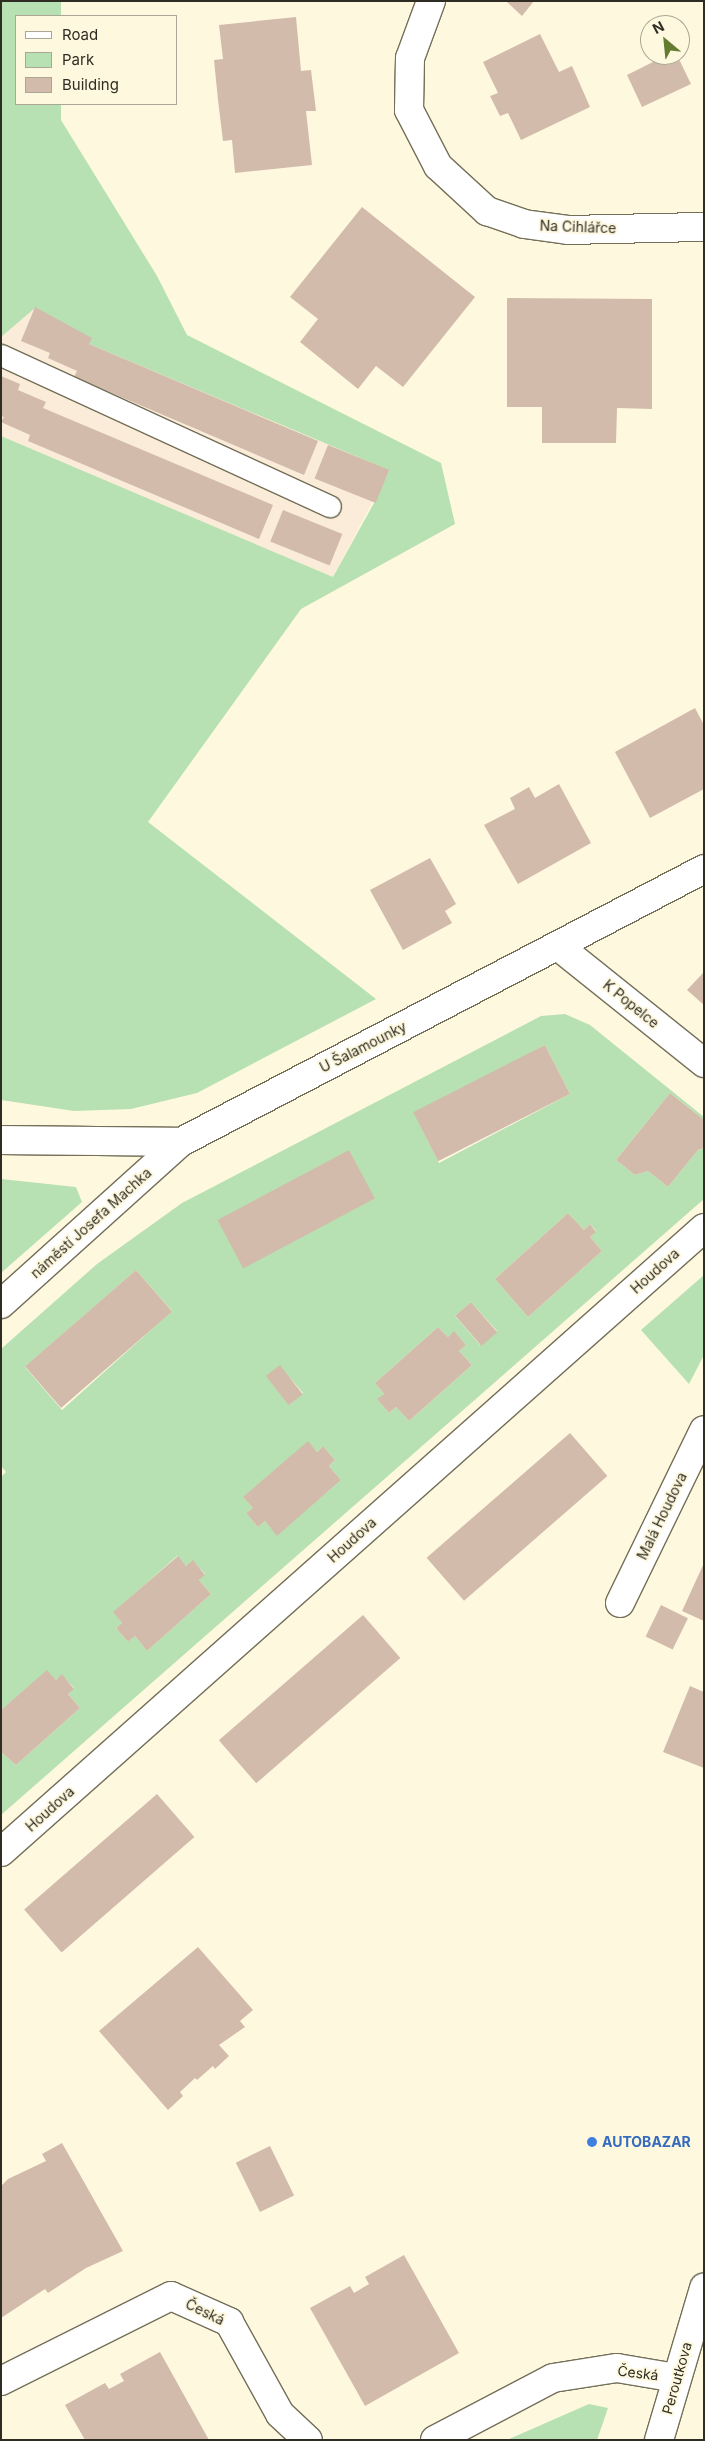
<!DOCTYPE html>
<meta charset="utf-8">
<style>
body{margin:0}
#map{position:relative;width:705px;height:2441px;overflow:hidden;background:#fef8df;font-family:Inter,sans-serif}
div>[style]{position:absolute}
.industrial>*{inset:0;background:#faecd8}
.green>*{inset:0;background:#b7e1b2}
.building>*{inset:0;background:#d3bbac;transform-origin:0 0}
.roads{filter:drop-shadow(1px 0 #746f59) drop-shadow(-1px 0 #746f59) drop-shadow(0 1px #746f59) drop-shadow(0 -1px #746f59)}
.lane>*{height:21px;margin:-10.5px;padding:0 10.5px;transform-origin:10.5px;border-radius:10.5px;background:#fff}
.street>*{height:28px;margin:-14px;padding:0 14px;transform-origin:14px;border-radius:14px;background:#fff}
.secondary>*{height:28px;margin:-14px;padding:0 14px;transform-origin:14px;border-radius:14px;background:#fff}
.dots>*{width:14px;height:14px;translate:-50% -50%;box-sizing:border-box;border:2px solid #fef8df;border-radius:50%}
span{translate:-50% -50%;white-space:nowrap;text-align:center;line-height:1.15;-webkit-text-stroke:4px #fef8df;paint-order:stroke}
.street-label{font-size:14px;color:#2f2d23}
.shop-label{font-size:14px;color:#366cbe;font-weight:700}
.left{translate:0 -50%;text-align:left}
.frame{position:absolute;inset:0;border:2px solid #2f2d23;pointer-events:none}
.legend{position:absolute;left:15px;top:15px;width:162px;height:90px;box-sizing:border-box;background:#fef8df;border:1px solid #aba794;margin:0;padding:6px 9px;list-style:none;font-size:15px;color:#2f2d23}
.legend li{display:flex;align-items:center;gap:10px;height:25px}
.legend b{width:25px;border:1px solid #aba794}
.north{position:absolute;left:640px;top:15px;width:50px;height:50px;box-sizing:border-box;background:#fef8df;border:1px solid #aba794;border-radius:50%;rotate:332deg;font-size:14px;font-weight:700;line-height:20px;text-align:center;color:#2f2d23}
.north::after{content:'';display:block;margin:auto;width:18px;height:22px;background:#637c2f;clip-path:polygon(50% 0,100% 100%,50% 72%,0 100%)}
</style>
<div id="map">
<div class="industrial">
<div style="clip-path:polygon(35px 307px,92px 338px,89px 344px,389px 470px,333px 577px,1px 436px,1px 337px)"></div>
</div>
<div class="green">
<div style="clip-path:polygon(1px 1px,61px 1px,61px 16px,16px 16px,16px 104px,61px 104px,61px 120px,157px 276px,187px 335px,441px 463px,455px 524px,301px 609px,148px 822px,376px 999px,197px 1093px,131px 1109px,74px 1111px,1px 1100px,1px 436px,333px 577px,374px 503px,389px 470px,89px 344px,91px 338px,35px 308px,1px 337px)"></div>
<div style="clip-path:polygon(evenodd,565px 1014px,590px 1025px,704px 1117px,704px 1120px,670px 1093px,616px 1160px,635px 1175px,648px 1171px,668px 1187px,698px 1150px,704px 1148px,704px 1199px,1px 1815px,1px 1752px,16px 1765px,80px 1708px,68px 1694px,74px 1688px,62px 1675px,56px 1680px,47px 1671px,1px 1710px,1px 1477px,6px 1472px,1px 1466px,1px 1349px,97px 1264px,182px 1203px,541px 1016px,565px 1014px,545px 1045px,570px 1094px,439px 1163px,415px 1115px,545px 1045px,565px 1014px,568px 1213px,584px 1230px,590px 1224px,596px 1231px,590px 1237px,602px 1251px,528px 1317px,495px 1279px,568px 1213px,565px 1014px,136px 1270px,172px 1311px,62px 1410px,25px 1367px,136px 1270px,565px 1014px,471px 1302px,497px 1331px,480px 1345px,455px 1316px,471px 1302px,565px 1014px,438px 1327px,448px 1337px,454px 1332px,466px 1345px,459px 1351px,472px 1365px,409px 1421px,396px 1407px,389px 1413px,378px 1400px,384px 1394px,375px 1383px,438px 1327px,565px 1014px,280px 1366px,303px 1393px,289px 1405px,267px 1377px,280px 1366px,565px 1014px,308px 1442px,317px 1452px,323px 1446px,335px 1460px,329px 1466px,341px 1480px,277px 1535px,265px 1521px,258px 1527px,246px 1513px,253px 1508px,244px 1498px,308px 1442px,565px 1014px,177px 1556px,186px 1566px,193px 1561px,205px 1574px,199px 1580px,211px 1594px,147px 1651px,135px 1636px,128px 1642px,116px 1628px,122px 1623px,114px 1612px,177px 1556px)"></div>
<div style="clip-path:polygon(1px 1179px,76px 1187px,82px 1202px,1px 1273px)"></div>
<div style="clip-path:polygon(704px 1275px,704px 1355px,689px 1384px,641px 1330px)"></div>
<div style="clip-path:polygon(589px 2404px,608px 2408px,597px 2440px,507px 2440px)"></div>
</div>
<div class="building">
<div style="clip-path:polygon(506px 1px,534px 1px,522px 16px)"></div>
<div style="clip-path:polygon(296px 17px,301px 71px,311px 70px,316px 111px,306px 111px,312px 165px,235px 173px,232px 140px,223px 141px,218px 100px,214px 60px,223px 59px,219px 25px)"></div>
<div style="clip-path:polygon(540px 34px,559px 72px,572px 66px,590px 107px,521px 140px,508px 113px,500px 116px,490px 96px,498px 93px,483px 62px)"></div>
<div style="clip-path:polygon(667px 55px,677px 55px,691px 84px,642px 107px,627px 75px)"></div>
<div style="clip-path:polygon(362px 207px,475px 297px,403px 387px,376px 366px,358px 389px,300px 342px,318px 319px,290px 297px)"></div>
<div style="clip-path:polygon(507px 298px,652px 299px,652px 409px,617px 408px,616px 443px,542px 443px,542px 407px,507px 407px)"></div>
<div style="clip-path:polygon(35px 307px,92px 338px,89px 344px,318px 441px,304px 475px,74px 377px,77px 371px,48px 358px,50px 353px,21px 341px)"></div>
<div style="clip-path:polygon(1px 376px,20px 384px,18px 390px,46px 402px,43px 408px,273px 505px,259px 539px,28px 441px,30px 435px,1px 422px,4px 417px,1px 416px)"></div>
<div style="left:328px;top:445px;width:66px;height:36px;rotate:22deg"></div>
<div style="left:283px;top:510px;width:64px;height:34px;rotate:22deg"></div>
<div style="clip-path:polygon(695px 708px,704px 725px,704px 789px,650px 818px,615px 752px)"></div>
<div style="clip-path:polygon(559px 784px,591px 843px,518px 884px,484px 825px,515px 809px,510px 798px,529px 787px,535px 798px)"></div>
<div style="clip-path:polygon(430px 858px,456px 904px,445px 911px,452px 923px,403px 950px,370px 890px)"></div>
<div style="clip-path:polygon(704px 972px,704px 1005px,687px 990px)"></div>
<div style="left:545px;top:1045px;width:55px;height:148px;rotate:63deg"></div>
<div style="clip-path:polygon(670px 1093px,704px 1120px,704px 1148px,698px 1150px,668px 1187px,648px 1171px,635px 1175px,616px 1160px)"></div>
<div style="left:349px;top:1150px;width:55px;height:149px;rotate:62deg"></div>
<div style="clip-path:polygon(568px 1213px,584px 1230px,590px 1224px,596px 1232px,590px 1237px,602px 1251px,528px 1317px,495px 1279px)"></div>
<div style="left:136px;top:1270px;width:55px;height:147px;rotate:49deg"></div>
<div style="left:471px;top:1302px;width:40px;height:21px;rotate:49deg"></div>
<div style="clip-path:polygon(438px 1327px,448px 1337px,454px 1331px,466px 1345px,459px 1351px,472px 1365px,409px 1421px,396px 1407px,389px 1413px,377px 1399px,384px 1394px,375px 1383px)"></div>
<div style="left:280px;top:1365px;width:37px;height:18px;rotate:52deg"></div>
<div style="left:570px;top:1433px;width:57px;height:190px;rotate:49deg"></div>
<div style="clip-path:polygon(308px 1441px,317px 1452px,323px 1446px,335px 1460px,329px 1466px,341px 1480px,277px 1536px,265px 1521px,258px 1527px,246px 1513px,253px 1508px,243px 1497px)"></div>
<div style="clip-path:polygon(178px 1556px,186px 1566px,193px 1560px,205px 1575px,199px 1580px,211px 1594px,147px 1651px,135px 1636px,128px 1642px,116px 1628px,122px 1623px,113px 1612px)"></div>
<div style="clip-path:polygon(704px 1563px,704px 1621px,682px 1611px)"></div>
<div style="left:661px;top:1605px;width:30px;height:35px;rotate:26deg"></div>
<div style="left:363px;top:1615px;width:57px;height:191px;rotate:49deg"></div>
<div style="clip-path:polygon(47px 1670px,56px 1680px,62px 1674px,74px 1689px,68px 1694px,80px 1708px,16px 1765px,1px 1752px,1px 1710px)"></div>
<div style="clip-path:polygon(690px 1686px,704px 1692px,704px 1768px,663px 1752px)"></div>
<div style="left:157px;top:1794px;width:57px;height:176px;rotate:49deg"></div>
<div style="clip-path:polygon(198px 1947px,253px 2010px,240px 2021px,245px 2027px,219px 2045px,229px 2056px,215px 2069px,213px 2066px,197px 2080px,195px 2078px,180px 2092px,183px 2096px,168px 2110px,99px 2031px)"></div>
<div style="clip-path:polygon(62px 2143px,123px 2251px,86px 2268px,48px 2293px,45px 2289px,1px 2318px,1px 2186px,8px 2179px,46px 2161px,42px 2154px)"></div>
<div style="left:270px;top:2146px;width:55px;height:38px;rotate:64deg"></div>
<div style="clip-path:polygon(404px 2255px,459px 2353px,365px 2406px,310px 2308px,350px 2286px,354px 2293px,369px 2284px,365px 2277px)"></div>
<div style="clip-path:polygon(160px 2352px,209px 2440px,85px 2440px,65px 2405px,105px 2383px,109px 2389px,124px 2381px,120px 2374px)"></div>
</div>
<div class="roads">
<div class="lane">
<div style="left:1px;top:355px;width:362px;rotate:24.7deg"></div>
</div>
<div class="street">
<div style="left:431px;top:1px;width:61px;rotate:110.2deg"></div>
<div style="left:410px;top:58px;width:52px;rotate:91.1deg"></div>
<div style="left:409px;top:110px;width:63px;rotate:62.6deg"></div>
<div style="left:438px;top:166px;width:67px;rotate:42.6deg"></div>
<div style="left:487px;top:211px;width:39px;rotate:19deg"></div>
<div style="left:524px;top:224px;width:44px;rotate:7.8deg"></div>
<div style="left:568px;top:230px;width:136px;rotate:-1.3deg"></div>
<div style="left:558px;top:946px;width:187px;rotate:38.7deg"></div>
<div style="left:1px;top:1140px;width:180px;rotate:0.6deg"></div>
<div style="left:181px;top:1142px;width:590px;rotate:-27.56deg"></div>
<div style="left:1px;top:1304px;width:242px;rotate:-42deg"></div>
<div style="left:620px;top:1603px;width:192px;rotate:-64.1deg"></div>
<div style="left:1px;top:1852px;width:940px;rotate:-41.59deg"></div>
<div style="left:1px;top:2381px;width:190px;rotate:-26.6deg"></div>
<div style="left:171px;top:2296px;width:64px;rotate:24.1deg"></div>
<div style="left:229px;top:2322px;width:105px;rotate:61deg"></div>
<div style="left:280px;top:2414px;width:38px;rotate:43deg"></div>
<div style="left:435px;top:2440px;width:133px;rotate:-27.7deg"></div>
<div style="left:553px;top:2378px;width:65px;rotate:-8.9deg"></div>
<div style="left:617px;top:2368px;width:60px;rotate:9.6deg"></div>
</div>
<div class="secondary">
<div style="left:659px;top:2440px;width:159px;rotate:-73.5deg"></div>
</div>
</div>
<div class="dots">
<div style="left:592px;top:2142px;background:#3f7fe0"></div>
</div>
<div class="street-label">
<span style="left:578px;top:227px;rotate:2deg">Na Cihlářce</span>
<span style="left:631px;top:1004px;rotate:39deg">K Popelce</span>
<span style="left:363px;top:1047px;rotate:-27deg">U Šalamounky</span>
<span style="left:91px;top:1223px;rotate:-42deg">náměstí Josefa Machka</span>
<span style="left:655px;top:1271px;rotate:-42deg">Houdova</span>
<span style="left:662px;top:1516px;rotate:-64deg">Malá Houdova</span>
<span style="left:352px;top:1540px;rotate:-42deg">Houdova</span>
<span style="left:50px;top:1809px;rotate:-42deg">Houdova</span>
<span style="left:205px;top:2312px;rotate:26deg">Česká</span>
<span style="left:638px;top:2373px;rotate:7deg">Česká</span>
<span style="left:677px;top:2378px;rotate:-74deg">Peroutkova</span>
</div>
<div class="shop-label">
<span class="left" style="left:602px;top:2142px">AUTOBAZAR</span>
</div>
<div class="frame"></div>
<ul class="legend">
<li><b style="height:6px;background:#fff"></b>Road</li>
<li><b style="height:14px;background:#b7e1b2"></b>Park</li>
<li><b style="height:14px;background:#d3bbac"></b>Building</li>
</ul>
<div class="north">N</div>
</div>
